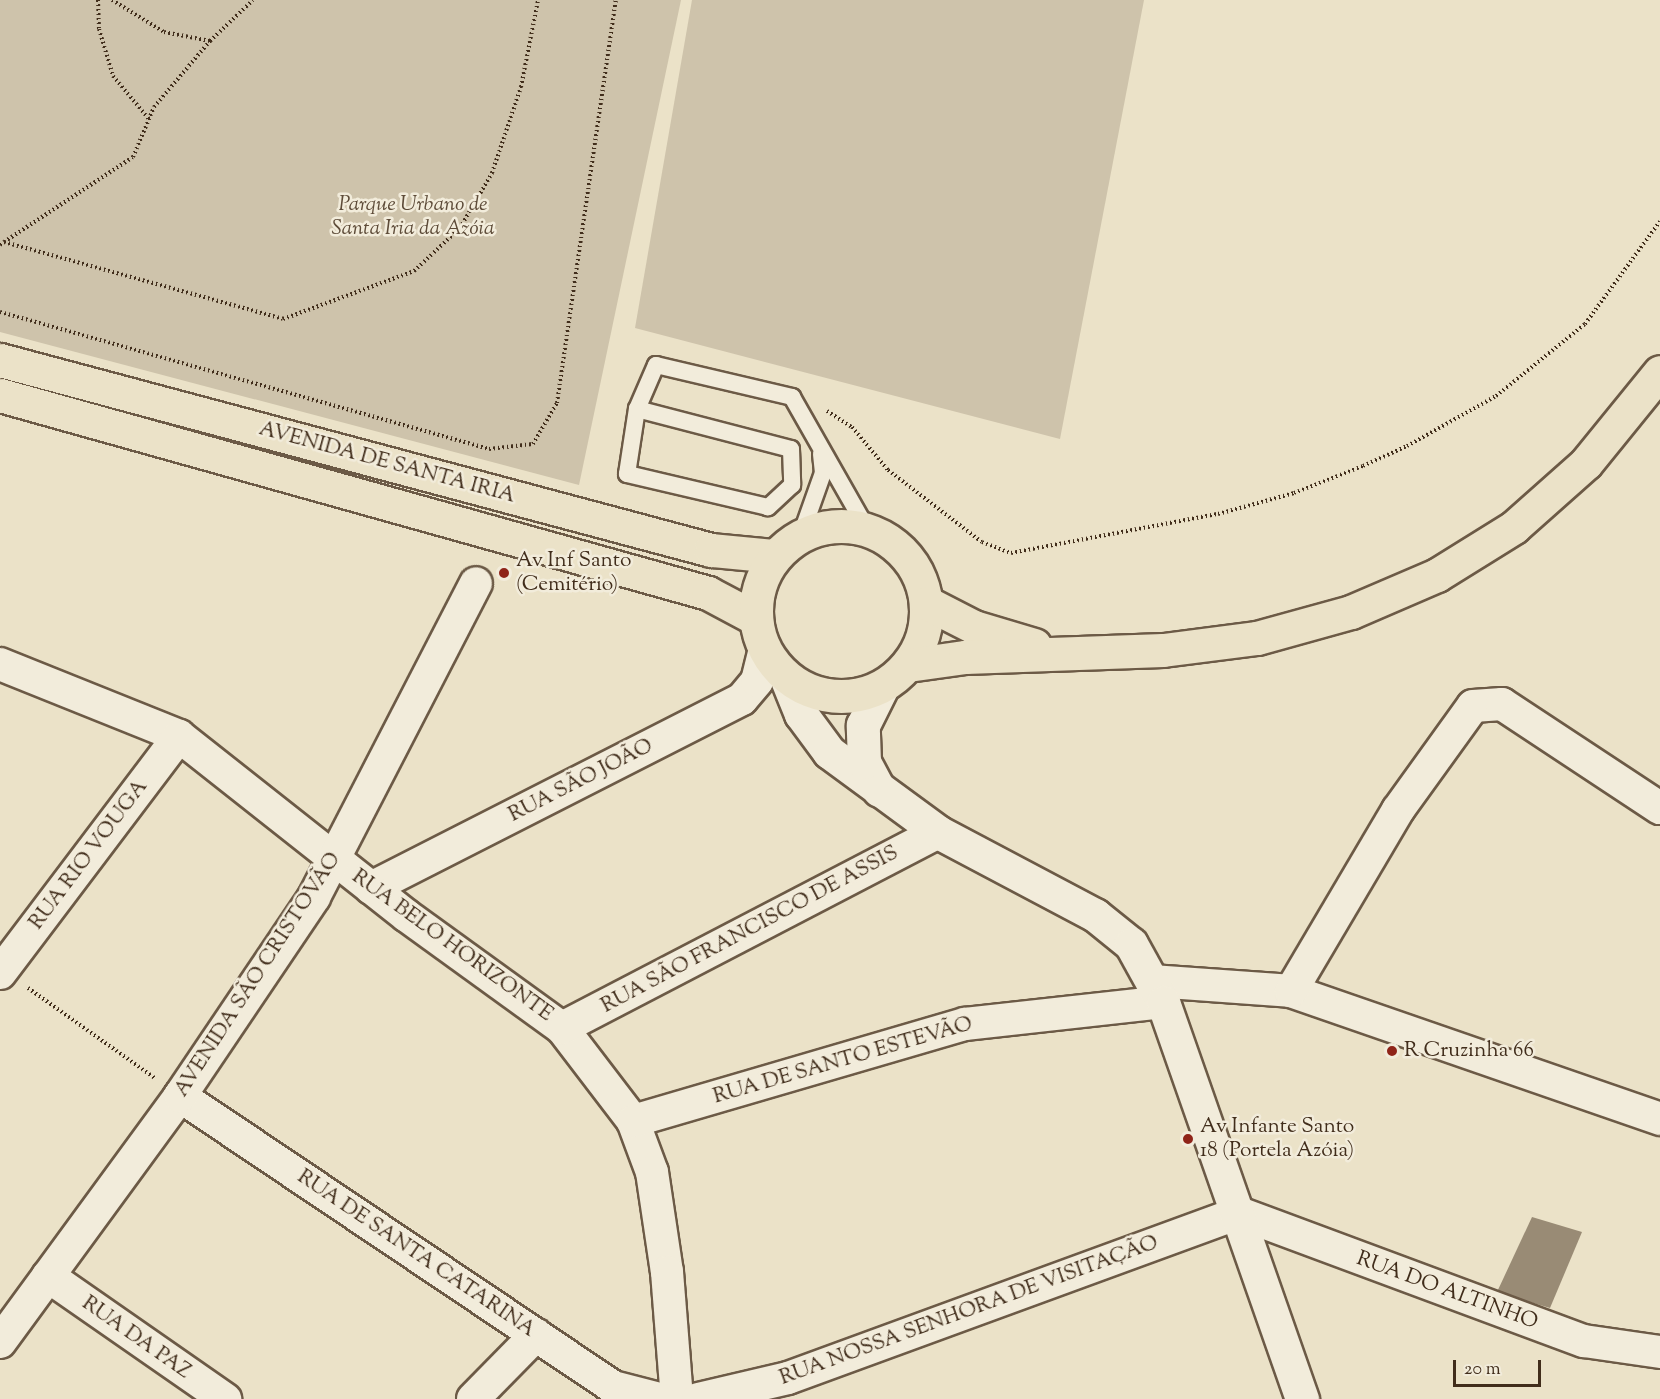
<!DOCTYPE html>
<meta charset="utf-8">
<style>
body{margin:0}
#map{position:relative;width:1660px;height:1399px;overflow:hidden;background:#ebe2c8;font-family:"Sorts Mill Goudy",serif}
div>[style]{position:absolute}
.green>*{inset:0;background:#cec3ab}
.building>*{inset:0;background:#998b75}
.path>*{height:4px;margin-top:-2px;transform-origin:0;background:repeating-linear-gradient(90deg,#412d1b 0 1.5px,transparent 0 4.5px)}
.roads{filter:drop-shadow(2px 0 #6c5a46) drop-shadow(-2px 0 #6c5a46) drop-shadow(0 2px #6c5a46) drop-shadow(0 -2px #6c5a46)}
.service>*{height:16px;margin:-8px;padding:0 8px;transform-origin:8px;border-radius:8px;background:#f2ecdb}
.minor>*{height:32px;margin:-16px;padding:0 16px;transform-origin:16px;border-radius:16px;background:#f2ecdb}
.tertiary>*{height:33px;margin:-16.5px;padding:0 16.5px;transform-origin:16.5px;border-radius:16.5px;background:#f2ecdb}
.primary>*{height:33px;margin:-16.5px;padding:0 16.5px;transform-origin:16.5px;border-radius:16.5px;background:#ebe2c8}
.primary>.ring{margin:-16.5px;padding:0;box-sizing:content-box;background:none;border:33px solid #ebe2c8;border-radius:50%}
.dots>*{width:16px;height:16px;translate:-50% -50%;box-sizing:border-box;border:3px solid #f2ecdb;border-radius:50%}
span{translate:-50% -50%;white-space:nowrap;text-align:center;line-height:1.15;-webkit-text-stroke:5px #f2ecdb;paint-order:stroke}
.park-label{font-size:21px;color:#5d4b38;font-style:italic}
.street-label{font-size:21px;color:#412d1b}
.poi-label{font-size:21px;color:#412d1b}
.left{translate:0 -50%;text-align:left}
.scale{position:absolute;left:1453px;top:1360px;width:88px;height:27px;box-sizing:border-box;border:3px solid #412d1b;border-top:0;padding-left:8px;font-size:18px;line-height:21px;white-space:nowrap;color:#412d1b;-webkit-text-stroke:4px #f2ecdb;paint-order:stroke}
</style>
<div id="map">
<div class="green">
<div style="clip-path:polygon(0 0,681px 0,579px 485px,0 332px)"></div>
<div style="clip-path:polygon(692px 0,1144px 0,1060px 439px,635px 328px)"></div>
</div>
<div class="building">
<div style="clip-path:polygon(1532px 1217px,1582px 1232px,1550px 1308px,1497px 1292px)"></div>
</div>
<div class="path">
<div style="left:98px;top:0;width:29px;rotate:88deg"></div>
<div style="left:99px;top:29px;width:49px;rotate:73.4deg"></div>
<div style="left:113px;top:76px;width:56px;rotate:50.1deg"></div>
<div style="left:112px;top:0;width:61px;rotate:31.6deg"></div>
<div style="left:164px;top:32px;width:47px;rotate:11.1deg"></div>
<div style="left:210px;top:41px;width:59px;rotate:-43.6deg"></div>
<div style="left:4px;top:242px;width:154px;rotate:-33.4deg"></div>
<div style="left:133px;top:157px;width:54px;rotate:-67.2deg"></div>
<div style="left:154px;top:107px;width:87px;rotate:-49.7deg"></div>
<div style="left:0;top:245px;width:5px;rotate:-37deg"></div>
<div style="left:4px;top:242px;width:289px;rotate:15.4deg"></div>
<div style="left:283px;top:319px;width:140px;rotate:-20.1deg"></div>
<div style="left:414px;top:271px;width:63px;rotate:-43.1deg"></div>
<div style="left:460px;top:228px;width:64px;rotate:-59.8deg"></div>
<div style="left:492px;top:173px;width:91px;rotate:-71.4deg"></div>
<div style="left:521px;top:87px;width:89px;rotate:-78.9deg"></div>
<div style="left:0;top:312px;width:508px;rotate:15.65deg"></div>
<div style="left:489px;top:449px;width:44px;rotate:-6.5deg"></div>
<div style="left:533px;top:444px;width:48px;rotate:-59.7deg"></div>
<div style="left:557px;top:403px;width:407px;rotate:-81.7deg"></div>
<div style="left:827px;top:411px;width:30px;rotate:33deg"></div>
<div style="left:852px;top:427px;width:56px;rotate:50.1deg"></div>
<div style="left:888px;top:470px;width:118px;rotate:37.5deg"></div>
<div style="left:982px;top:542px;width:31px;rotate:21deg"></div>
<div style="left:1011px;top:553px;width:211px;rotate:-10.7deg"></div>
<div style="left:1218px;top:514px;width:79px;rotate:-15.4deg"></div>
<div style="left:1294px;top:493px;width:74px;rotate:-21.4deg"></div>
<div style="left:1363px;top:466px;width:48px;rotate:-24.4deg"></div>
<div style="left:1407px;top:446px;width:102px;rotate:-29.3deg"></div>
<div style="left:1496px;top:396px;width:114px;rotate:-39deg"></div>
<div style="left:1585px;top:324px;width:127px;rotate:-53.9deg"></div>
<div style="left:28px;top:988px;width:157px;rotate:35.4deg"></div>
</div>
<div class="roads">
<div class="service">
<div style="left:637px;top:409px;width:159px;rotate:14.6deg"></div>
<div style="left:791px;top:449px;width:36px;rotate:88deg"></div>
<div style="left:792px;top:485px;width:33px;rotate:137deg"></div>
<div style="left:768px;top:507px;width:145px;rotate:-166.8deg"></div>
<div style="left:627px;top:474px;width:66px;rotate:-81.3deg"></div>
<div style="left:637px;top:409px;width:48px;rotate:-66.6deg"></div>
<div style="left:656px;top:365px;width:140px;rotate:13.2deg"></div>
<div style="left:792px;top:397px;width:152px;rotate:60.4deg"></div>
<div style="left:801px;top:535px;width:66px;rotate:-70.5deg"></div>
<div style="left:823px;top:473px;width:19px;rotate:-96deg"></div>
</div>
<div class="minor">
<div style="left:0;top:664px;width:193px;rotate:21.9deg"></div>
<div style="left:179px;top:736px;width:290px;rotate:38.3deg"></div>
<div style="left:407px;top:916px;width:191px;rotate:35.9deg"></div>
<div style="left:562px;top:1028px;width:117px;rotate:52.6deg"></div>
<div style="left:633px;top:1121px;width:54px;rotate:69.6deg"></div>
<div style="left:652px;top:1172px;width:101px;rotate:81.5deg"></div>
<div style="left:667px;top:1272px;width:127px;rotate:85.5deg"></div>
<div style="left:371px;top:888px;width:416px;rotate:-27deg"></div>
<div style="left:742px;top:699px;width:23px;rotate:-50deg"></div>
<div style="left:757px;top:681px;width:32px;rotate:-76deg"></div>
<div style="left:0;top:973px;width:297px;rotate:-52.9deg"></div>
<div style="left:1153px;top:981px;width:138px;rotate:4.1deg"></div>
<div style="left:1291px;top:991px;width:391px;rotate:19.1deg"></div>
<div style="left:1291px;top:991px;width:210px;rotate:-59.4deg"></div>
<div style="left:1398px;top:810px;width:128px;rotate:-54.2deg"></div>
<div style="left:1473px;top:706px;width:29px;rotate:-4deg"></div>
<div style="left:1502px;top:704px;width:189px;rotate:33.4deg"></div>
<div style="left:562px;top:1028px;width:424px;rotate:-27.5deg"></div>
<div style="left:180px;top:1096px;width:522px;rotate:33.9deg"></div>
<div style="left:613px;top:1387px;width:48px;rotate:14.6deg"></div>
<div style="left:633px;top:1121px;width:346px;rotate:-16.3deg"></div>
<div style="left:965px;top:1024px;width:199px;rotate:-6.3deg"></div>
<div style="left:48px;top:1276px;width:216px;rotate:34.8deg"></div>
<div style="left:0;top:1342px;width:305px;rotate:-53.8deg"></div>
<div style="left:180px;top:1096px;width:240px;rotate:-56deg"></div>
<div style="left:314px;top:897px;width:353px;rotate:-62.7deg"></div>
<div style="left:473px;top:1399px;width:90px;rotate:-45.5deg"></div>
<div style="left:698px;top:1399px;width:92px;rotate:-13.1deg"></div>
<div style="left:788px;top:1378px;width:480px;rotate:-20.1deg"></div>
<div style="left:1239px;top:1213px;width:368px;rotate:20.4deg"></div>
<div style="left:1584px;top:1341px;width:77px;rotate:8.2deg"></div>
</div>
<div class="tertiary">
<div style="left:786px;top:677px;width:40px;rotate:68deg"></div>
<div style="left:801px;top:714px;width:47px;rotate:53.6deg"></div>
<div style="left:829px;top:752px;width:135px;rotate:36.3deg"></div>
<div style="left:938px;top:832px;width:178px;rotate:27.9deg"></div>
<div style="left:1095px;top:915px;width:46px;rotate:38.9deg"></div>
<div style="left:1131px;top:944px;width:66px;rotate:61.1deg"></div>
<div style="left:1163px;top:1002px;width:421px;rotate:70.7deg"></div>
<div style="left:879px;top:790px;width:32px;rotate:-118deg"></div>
<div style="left:864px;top:762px;width:37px;rotate:-92deg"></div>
<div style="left:863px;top:725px;width:42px;rotate:-63.4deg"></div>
</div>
<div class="primary">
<div style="left:0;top:360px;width:736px;rotate:14.96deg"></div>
<div style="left:711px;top:550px;width:64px;rotate:5.4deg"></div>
<div style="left:0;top:395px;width:735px;rotate:15.62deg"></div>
<div style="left:708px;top:593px;width:53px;rotate:28deg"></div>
<div class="ring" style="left:756px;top:526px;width:137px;height:137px"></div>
<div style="left:927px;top:603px;width:53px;rotate:27.1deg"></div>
<div style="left:974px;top:627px;width:63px;rotate:16.7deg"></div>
<div style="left:908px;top:665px;width:58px;rotate:-8deg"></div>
<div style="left:965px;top:657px;width:198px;rotate:-2deg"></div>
<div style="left:1163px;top:650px;width:95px;rotate:-7.3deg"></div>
<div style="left:1257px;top:638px;width:98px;rotate:-15.5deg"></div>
<div style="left:1351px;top:612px;width:94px;rotate:-23.3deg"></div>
<div style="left:1437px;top:575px;width:91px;rotate:-31.9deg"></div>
<div style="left:1514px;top:527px;width:96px;rotate:-41.6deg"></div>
<div style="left:1586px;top:463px;width:117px;rotate:-50.9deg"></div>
</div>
</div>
<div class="dots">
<div style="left:504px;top:573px;background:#8f2418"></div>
<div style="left:1392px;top:1051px;background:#8f2418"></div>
<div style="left:1188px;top:1139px;background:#8f2418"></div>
</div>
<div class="park-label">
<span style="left:413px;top:217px">Parque Urbano de<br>Santa Iria da Azóia</span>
</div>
<div class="street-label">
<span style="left:387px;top:463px;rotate:15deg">AVENIDA DE SANTA IRIA</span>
<span style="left:581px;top:781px;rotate:-27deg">RUA SÃO JOÃO</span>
<span style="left:89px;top:855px;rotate:-53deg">RUA RIO VOUGA</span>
<span style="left:750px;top:930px;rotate:-28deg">RUA SÃO FRANCISCO DE ASSIS</span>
<span style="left:452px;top:946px;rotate:36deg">RUA BELO HORIZONTE</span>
<span style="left:258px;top:975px;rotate:-57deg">AVENIDA SÃO CRISTOVÃO</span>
<span style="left:843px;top:1061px;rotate:-16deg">RUA DE SANTO ESTEVÃO</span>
<span style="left:416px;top:1254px;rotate:34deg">RUA DE SANTA CATARINA</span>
<span style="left:1447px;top:1291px;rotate:20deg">RUA DO ALTINHO</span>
<span style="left:969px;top:1311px;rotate:-20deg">RUA NOSSA SENHORA DE VISITAÇÃO</span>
<span style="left:136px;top:1338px;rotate:35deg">RUA DA PAZ</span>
</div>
<div class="poi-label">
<span class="left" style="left:516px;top:573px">Av Inf Santo<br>(Cemitério)</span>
<span class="left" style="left:1404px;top:1051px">R Cruzinha 66</span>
<span class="left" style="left:1200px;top:1139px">Av Infante Santo<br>18 (Portela Azóia)</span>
</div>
<div class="scale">20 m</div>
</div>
